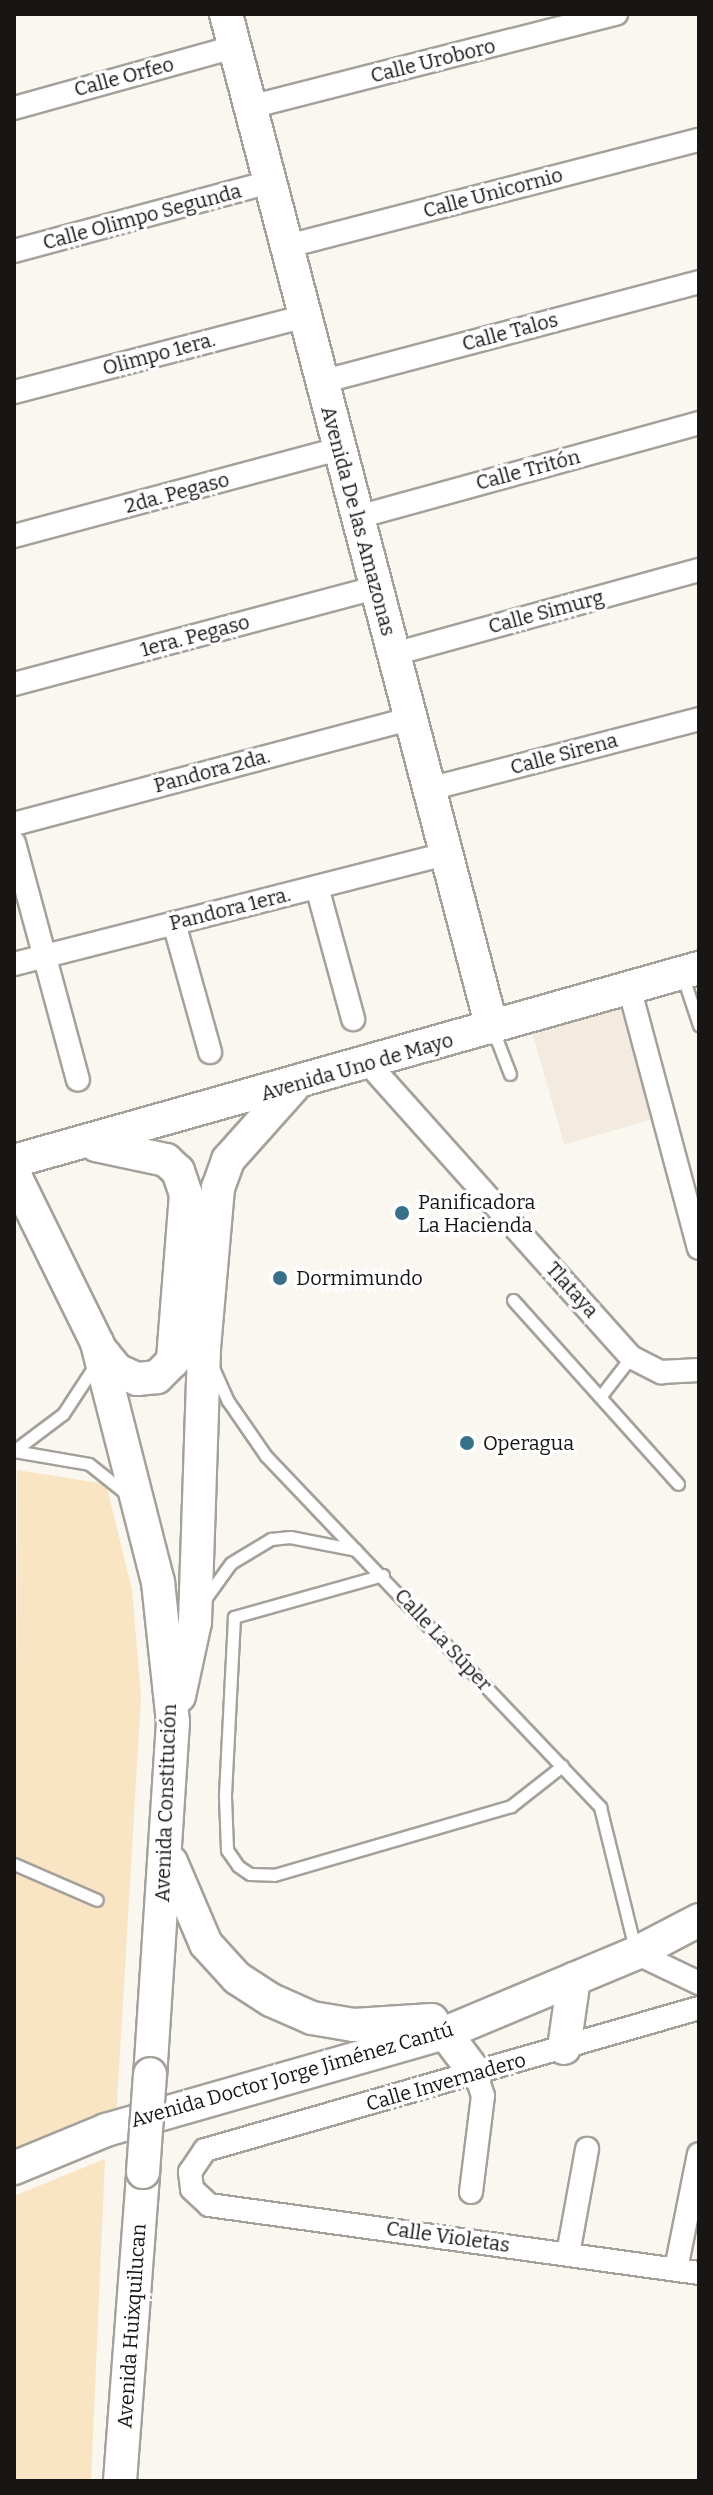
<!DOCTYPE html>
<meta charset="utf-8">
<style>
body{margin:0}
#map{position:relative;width:713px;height:2495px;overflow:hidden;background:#faf6f0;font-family:Bitter,serif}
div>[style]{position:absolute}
.built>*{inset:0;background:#f3ebdf;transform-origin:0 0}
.green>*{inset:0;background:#f9e5c3}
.roads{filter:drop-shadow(2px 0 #a4a19b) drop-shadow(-2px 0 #a4a19b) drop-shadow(0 2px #a4a19b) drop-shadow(0 -2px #a4a19b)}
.lane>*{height:11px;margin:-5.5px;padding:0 5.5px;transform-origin:5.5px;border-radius:5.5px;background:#fff}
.street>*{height:22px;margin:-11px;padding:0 11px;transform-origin:11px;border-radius:11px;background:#fff}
.secondary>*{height:32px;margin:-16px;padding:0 16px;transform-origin:16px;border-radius:16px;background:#fff}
.bridges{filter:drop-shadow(2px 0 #a4a19b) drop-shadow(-2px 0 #a4a19b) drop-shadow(0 2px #a4a19b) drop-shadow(0 -2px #a4a19b)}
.secondary-bridge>*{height:32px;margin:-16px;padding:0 16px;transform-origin:16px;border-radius:16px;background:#fff}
.dots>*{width:22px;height:22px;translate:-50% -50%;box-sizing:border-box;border:4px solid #fff;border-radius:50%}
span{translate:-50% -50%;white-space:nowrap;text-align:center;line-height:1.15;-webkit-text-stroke:6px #fff;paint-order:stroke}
.street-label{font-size:20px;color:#171614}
.poi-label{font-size:20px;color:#171614}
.left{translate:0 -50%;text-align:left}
.frame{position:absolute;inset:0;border:16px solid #171614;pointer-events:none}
</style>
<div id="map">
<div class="built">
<div style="left:619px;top:1005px;width:119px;height:91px;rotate:74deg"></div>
</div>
<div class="green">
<div style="clip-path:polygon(17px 1470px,106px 1484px,132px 1590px,141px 1696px,116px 2120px,14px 2156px)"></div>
<div style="clip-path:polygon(105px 2159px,91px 2481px,14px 2481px,14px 2196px)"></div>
</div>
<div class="roads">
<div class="lane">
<div style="left:683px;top:977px;width:51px;rotate:71.6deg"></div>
<div style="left:493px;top:1030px;width:47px;rotate:68.9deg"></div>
<div style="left:513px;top:1300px;width:247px;rotate:48.1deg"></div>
<div style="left:214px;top:1370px;width:34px;rotate:66deg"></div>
<div style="left:228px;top:1401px;width:67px;rotate:55.4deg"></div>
<div style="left:266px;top:1456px;width:485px;rotate:46.4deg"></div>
<div style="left:600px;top:1807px;width:145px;rotate:76.1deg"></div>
<div style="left:600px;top:1397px;width:51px;rotate:-52.2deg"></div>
<div style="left:15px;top:1450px;width:60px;rotate:-36.9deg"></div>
<div style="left:63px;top:1414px;width:62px;rotate:-56.8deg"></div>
<div style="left:14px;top:1451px;width:76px;rotate:9.8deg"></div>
<div style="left:89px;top:1464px;width:50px;rotate:38.5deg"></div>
<div style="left:383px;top:1575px;width:155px;rotate:164.3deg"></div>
<div style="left:234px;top:1617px;width:180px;rotate:92.9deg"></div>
<div style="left:225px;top:1797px;width:53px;rotate:87.8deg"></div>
<div style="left:227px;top:1850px;width:19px;rotate:55deg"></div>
<div style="left:238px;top:1866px;width:14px;rotate:34deg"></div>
<div style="left:250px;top:1874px;width:24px;rotate:2deg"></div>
<div style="left:274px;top:1875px;width:247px;rotate:-16.2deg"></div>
<div style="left:511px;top:1806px;width:65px;rotate:-38.1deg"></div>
<div style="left:205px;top:1599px;width:44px;rotate:-54.2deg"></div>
<div style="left:231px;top:1563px;width:47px;rotate:-31deg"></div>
<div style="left:271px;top:1539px;width:19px;rotate:-6deg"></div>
<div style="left:290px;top:1537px;width:67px;rotate:11.1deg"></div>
<div style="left:14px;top:1864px;width:90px;rotate:23.4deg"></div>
</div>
<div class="street">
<div style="left:250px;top:107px;width:378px;rotate:-14.3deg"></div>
<div style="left:14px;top:108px;width:228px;rotate:-15.5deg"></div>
<div style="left:288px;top:246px;width:424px;rotate:-14.5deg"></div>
<div style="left:14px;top:251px;width:264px;rotate:-15.1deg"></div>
<div style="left:321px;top:382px;width:391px;rotate:-14.8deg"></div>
<div style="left:14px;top:392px;width:301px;rotate:-14.6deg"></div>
<div style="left:358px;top:517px;width:354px;rotate:-15.4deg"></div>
<div style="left:14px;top:536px;width:336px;rotate:-15deg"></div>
<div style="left:394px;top:654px;width:316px;rotate:-15.4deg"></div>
<div style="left:14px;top:684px;width:375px;rotate:-14.9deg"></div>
<div style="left:429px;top:789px;width:279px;rotate:-14.5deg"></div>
<div style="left:14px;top:824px;width:411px;rotate:-14.9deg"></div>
<div style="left:14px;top:843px;width:245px;rotate:74.9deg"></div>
<div style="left:317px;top:887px;width:137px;rotate:74.7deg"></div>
<div style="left:174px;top:923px;width:134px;rotate:74.4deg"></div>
<div style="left:14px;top:964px;width:446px;rotate:-14.3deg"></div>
<div style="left:629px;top:987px;width:270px;rotate:75deg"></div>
<div style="left:368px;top:1063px;width:394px;rotate:48.2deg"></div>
<div style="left:631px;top:1357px;width:34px;rotate:27deg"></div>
<div style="left:661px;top:1372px;width:38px;rotate:-3deg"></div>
<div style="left:636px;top:1953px;width:70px;rotate:25.5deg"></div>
<div style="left:699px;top:2008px;width:514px;rotate:163.96deg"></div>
<div style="left:205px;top:2150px;width:27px;rotate:124deg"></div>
<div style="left:190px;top:2172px;width:17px;rotate:83deg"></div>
<div style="left:192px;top:2189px;width:23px;rotate:43deg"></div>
<div style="left:209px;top:2205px;width:495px;rotate:7.9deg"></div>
<div style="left:471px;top:2192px;width:97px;rotate:-82.9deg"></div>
<div style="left:483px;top:2096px;width:23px;rotate:-108deg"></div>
<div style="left:568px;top:2254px;width:107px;rotate:-79.7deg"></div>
<div style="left:676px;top:2269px;width:117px;rotate:-78.7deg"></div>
</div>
<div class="secondary">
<div style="left:226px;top:14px;width:1048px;rotate:75.3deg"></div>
<div style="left:96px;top:1145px;width:72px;rotate:12.1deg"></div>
<div style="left:166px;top:1160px;width:16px;rotate:43deg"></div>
<div style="left:178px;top:1171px;width:24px;rotate:71deg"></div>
<div style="left:186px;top:1194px;width:168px;rotate:94.5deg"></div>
<div style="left:173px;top:1361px;width:23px;rotate:135deg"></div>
<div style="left:157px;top:1377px;width:20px;rotate:174deg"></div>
<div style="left:137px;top:1379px;width:22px;rotate:-156deg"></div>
<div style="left:117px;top:1370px;width:27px;rotate:-129deg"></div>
<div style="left:14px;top:1161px;width:712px;rotate:-15.74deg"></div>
<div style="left:14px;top:1174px;width:188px;rotate:63.8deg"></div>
<div style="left:97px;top:1343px;width:247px;rotate:75.7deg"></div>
<div style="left:158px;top:1582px;width:141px;rotate:83.9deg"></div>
<div style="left:173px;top:1722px;width:353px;rotate:93.7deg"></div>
<div style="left:179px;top:1696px;width:76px;rotate:-77.8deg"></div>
<div style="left:195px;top:1622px;width:274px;rotate:-88.1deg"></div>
<div style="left:204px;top:1348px;width:161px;rotate:-85deg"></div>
<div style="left:218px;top:1188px;width:30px;rotate:-70deg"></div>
<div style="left:228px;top:1160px;width:98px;rotate:-48.3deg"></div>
<div style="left:171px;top:1862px;width:89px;rotate:66.9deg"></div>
<div style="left:206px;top:1944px;width:46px;rotate:47.6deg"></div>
<div style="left:237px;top:1978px;width:40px;rotate:32.9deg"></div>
<div style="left:271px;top:2000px;width:45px;rotate:23.7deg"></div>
<div style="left:312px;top:2018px;width:43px;rotate:9.5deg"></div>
<div style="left:354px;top:2025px;width:78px;rotate:-3.7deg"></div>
<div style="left:445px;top:2033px;width:51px;rotate:52.9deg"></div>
<div style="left:564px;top:2048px;width:70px;rotate:-81.8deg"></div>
<div style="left:14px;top:2168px;width:100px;rotate:-22.4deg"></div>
<div style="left:106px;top:2130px;width:353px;rotate:-16deg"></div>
<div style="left:445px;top:2033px;width:207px;rotate:-22.7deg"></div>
<div style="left:636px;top:1953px;width:71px;rotate:-27.6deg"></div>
<div style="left:120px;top:2481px;width:310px;rotate:-85.7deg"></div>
</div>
</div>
<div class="bridges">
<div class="secondary-bridge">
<div style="left:143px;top:2172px;width:98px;rotate:-85.9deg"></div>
</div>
</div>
<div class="dots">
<div style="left:402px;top:1213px;background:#38708a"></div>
<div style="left:280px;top:1278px;background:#38708a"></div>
<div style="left:467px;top:1443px;background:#38708a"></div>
</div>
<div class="street-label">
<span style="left:433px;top:61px;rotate:-14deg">Calle Uroboro</span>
<span style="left:124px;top:77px;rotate:-15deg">Calle Orfeo</span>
<span style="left:493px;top:193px;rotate:-15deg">Calle Unicornio</span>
<span style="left:142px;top:217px;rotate:-15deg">Calle Olimpo Segunda</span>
<span style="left:510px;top:332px;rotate:-15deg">Calle Talos</span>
<span style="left:159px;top:354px;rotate:-15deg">Olimpo 1era.</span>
<span style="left:528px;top:470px;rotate:-15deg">Calle Tritón</span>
<span style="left:177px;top:493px;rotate:-15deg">2da. Pegaso</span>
<span style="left:358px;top:521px;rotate:75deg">Avenida De las Amazonas</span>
<span style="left:546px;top:612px;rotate:-15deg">Calle Simurg</span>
<span style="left:195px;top:636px;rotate:-15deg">1era. Pegaso</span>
<span style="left:564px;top:754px;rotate:-15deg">Calle Sirena</span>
<span style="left:212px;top:771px;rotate:-15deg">Pandora 2da.</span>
<span style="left:230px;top:909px;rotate:-14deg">Pandora 1era.</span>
<span style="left:357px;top:1067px;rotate:-16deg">Avenida Uno de Mayo</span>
<span style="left:572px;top:1290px;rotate:48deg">Tlataya</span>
<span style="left:443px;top:1640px;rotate:47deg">Calle La Súper</span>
<span style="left:166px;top:1803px;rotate:-88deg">Avenida Constitución</span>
<span style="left:292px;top:2075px;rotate:-16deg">Avenida Doctor Jorge Jiménez Cantú</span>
<span style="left:446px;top:2082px;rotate:-16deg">Calle Invernadero</span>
<span style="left:448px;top:2237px;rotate:8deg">Calle Violetas</span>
<span style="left:132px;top:2326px;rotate:-86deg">Avenida Huixquilucan</span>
</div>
<div class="poi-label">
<span class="left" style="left:418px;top:1214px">Panificadora<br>La Hacienda</span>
<span class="left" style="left:296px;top:1278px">Dormimundo</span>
<span class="left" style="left:483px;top:1443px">Operagua</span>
</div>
<div class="frame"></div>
</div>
